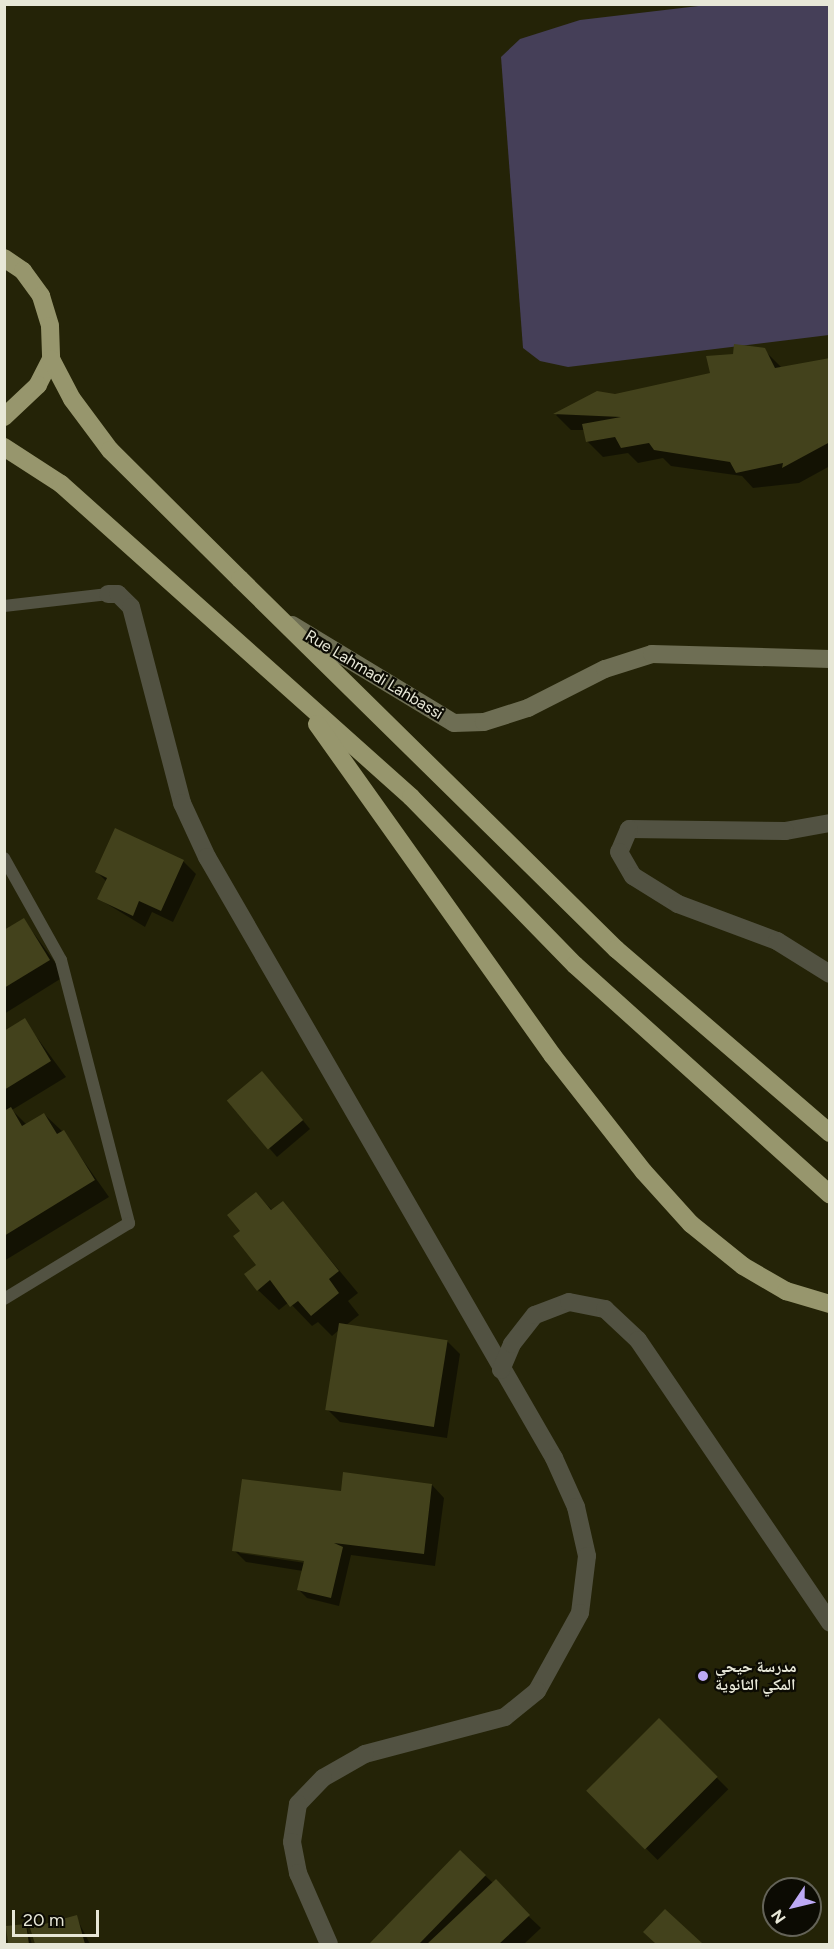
<!DOCTYPE html>
<meta charset="utf-8">
<style>
body{margin:0}
#map{position:relative;width:834px;height:1949px;overflow:hidden;background:#242307;font-family:Figtree,"Noto Naskh Arabic",sans-serif}
div>[style]{position:absolute}
.green>*{inset:0;background:#453f58}
.shadow>*{inset:0;background:#0007;transform-origin:0 0}
.building>*{inset:0;background:#43421c;transform-origin:0 0}
.lane>*{height:12px;margin:-6px;padding:0 6px;transform-origin:6px;border-radius:6px;background:#525242}
.street>*{height:18px;margin:-9px;padding:0 9px;transform-origin:9px;border-radius:9px;background:#525242}
.secondary>*{height:18px;margin:-9px;padding:0 9px;transform-origin:9px;border-radius:9px;background:#6e6e54}
.highway>*{height:18px;margin:-9px;padding:0 9px;transform-origin:9px;border-radius:9px;background:#97966d}
.dots>*{width:16px;height:16px;translate:-50% -50%;box-sizing:border-box;border:3px solid #0c0b03;border-radius:50%}
span{translate:-50% -50%;white-space:nowrap;text-align:center;line-height:1.15;-webkit-text-stroke:4.5px #0c0b03;paint-order:stroke}
.street-label{font-size:16px;color:#e7e7d7}
.poi-label{font-size:16px;color:#e7e7d7;font-weight:700}
.left{translate:0 -50%;text-align:left}
.frame{position:absolute;inset:0;border:6px solid #e7e7d7;pointer-events:none}
.north{position:absolute;left:762px;top:1877px;width:60px;height:60px;box-sizing:border-box;background:#0c0b03;border:2px solid #646358;border-radius:50%;rotate:235deg;font-size:16px;font-weight:700;line-height:24px;text-align:center;color:#e7e7d7}
.north::after{content:'';display:block;margin:auto;width:21px;height:27px;background:#bda9f5;clip-path:polygon(50% 0,100% 100%,50% 72%,0 100%)}
.scale{position:absolute;left:12px;top:1910px;width:87px;height:27px;box-sizing:border-box;border:3px solid #e7e7d7;border-top:0;padding-left:8px;font-size:18px;line-height:21px;white-space:nowrap;color:#e7e7d7;-webkit-text-stroke:4px #0c0b03;paint-order:stroke}
</style>
<div id="map">
<div class="green">
<div style="clip-path:polygon(707px 5px,829px 5px,829px 335px,568px 367px,540px 361px,523px 348px,501px 57px,520px 39px,580px 20px)"></div>
</div>
<div class="shadow">
<div style="clip-path:polygon(764px 350px,782px 368px,830px 359px,830px 466px,799px 483px,753px 488px,742px 476px,671px 466px,663px 458px,638px 463px,628px 453px,603px 457px,587px 441px,585px 430px,571px 430px,556px 415px,598px 392px,615px 395px,712px 374px)"></div>
<div style="clip-path:polygon(183px 861px,196px 874px,173px 922px,152px 912px,145px 927px,99px 899px,107px 882px,97px 872px)"></div>
<div style="clip-path:polygon(24px 920px,65px 976px,4px 1014px,4px 931px)"></div>
<div style="clip-path:polygon(24px 1020px,66px 1077px,12px 1110px,27px 1125px,44px 1114px,63px 1132px,109px 1197px,4px 1261px,4px 1032px)"></div>
<div style="clip-path:polygon(271px 1082px,310px 1129px,277px 1157px,229px 1102px)"></div>
<div style="clip-path:polygon(256px 1194px,273px 1211px,283px 1203px,358px 1293px,348px 1301px,359px 1315px,345px 1326px,447px 1341px,460px 1354px,447px 1438px,340px 1422px,328px 1410px,339px 1330px,332px 1336px,318px 1322px,312px 1326px,289px 1302px,279px 1310px,258px 1290px,258px 1265px,242px 1231px)"></div>
<div style="clip-path:polygon(evenodd,432px 1485px,444px 1498px,435px 1566px,351px 1555px,339px 1606px,307px 1598px,299px 1590px,303px 1571px,246px 1562px,234px 1550px,342px 1492px,432px 1485px,240px 1550px,305px 1560px,305px 1563px,239px 1553px,240px 1550px)"></div>
<div style="left:659px;top:1720px;width:98px;height:100px;rotate:45deg"></div>
<div style="clip-path:polygon(460px 1852px,541px 1928px,524px 1944px,371px 1944px)"></div>
<div style="clip-path:polygon(665px 1911px,700px 1944px,658px 1944px,654px 1941px)"></div>
<div style="clip-path:polygon(76px 1917px,90px 1944px,36px 1944px,32px 1929px)"></div>
<div style="clip-path:polygon(26px 1925px,32px 1944px,10px 1944px,7px 1928px)"></div>
</div>
<div class="building">
<div style="clip-path:polygon(734px 344px,765px 348px,775px 368px,830px 358px,830px 442px,782px 468px,783px 463px,736px 473px,730px 462px,654px 450px,649px 443px,621px 448px,615px 437px,586px 442px,582px 424px,621px 417px,553px 414px,597px 391px,615px 394px,710px 373px,706px 356px,733px 354px)"></div>
<div style="clip-path:polygon(115px 828px,184px 860px,161px 911px,139px 901px,133px 916px,97px 899px,107px 878px,95px 872px)"></div>
<div style="clip-path:polygon(24px 918px,50px 960px,4px 988px,4px 930px)"></div>
<div style="clip-path:polygon(25px 1018px,51px 1061px,4px 1090px,4px 1031px)"></div>
<div style="left:262px;top:1071px;width:64px;height:46px;rotate:50deg"></div>
<div style="clip-path:polygon(11px 1107px,22px 1126px,44px 1113px,57px 1134px,64px 1130px,95px 1180px,4px 1236px,4px 1111px)"></div>
<div style="clip-path:polygon(256px 1192px,271px 1210px,283px 1201px,339px 1271px,329px 1279px,339px 1293px,311px 1316px,298px 1301px,290px 1307px,270px 1280px,257px 1291px,244px 1274px,256px 1265px,233px 1236px,240px 1231px,227px 1215px)"></div>
<div style="left:339px;top:1323px;width:110px;height:88px;rotate:9deg"></div>
<div style="clip-path:polygon(343px 1472px,432px 1484px,424px 1554px,334px 1543px,343px 1547px,331px 1598px,297px 1590px,304px 1561px,232px 1551px,242px 1479px,341px 1491px)"></div>
<div style="left:659px;top:1718px;width:83px;height:103px;rotate:45deg"></div>
<div style="clip-path:polygon(460px 1850px,486px 1875px,419px 1944px,369px 1944px)"></div>
<div style="clip-path:polygon(496px 1879px,530px 1915px,499px 1944px,427px 1944px)"></div>
<div style="clip-path:polygon(665px 1909px,703px 1944px,656px 1944px,643px 1932px)"></div>
<div style="clip-path:polygon(77px 1915px,85px 1944px,35px 1944px,30px 1928px)"></div>
<div style="clip-path:polygon(26px 1924px,29px 1944px,8px 1944px,6px 1926px)"></div>
</div>
<div class="lane">
<div style="left:4px;top:606px;width:105px;rotate:-6.6deg"></div>
<div style="left:4px;top:858px;width:117px;rotate:60.8deg"></div>
<div style="left:61px;top:960px;width:272px;rotate:75.5deg"></div>
<div style="left:129px;top:1223px;width:146px;rotate:148.7deg"></div>
</div>
<div class="street">
<div style="left:108px;top:594px;width:10px"></div>
<div style="left:118px;top:594px;width:18px;rotate:45deg"></div>
<div style="left:131px;top:607px;width:203px;rotate:75.4deg"></div>
<div style="left:182px;top:803px;width:60px;rotate:65.2deg"></div>
<div style="left:207px;top:857px;width:694px;rotate:60deg"></div>
<div style="left:554px;top:1458px;width:54px;rotate:65.8deg"></div>
<div style="left:576px;top:1507px;width:50px;rotate:77.3deg"></div>
<div style="left:587px;top:1556px;width:57px;rotate:97deg"></div>
<div style="left:580px;top:1613px;width:89px;rotate:118.9deg"></div>
<div style="left:537px;top:1691px;width:41px;rotate:140.9deg"></div>
<div style="left:505px;top:1717px;width:145px;rotate:165.2deg"></div>
<div style="left:365px;top:1754px;width:48px;rotate:150.3deg"></div>
<div style="left:323px;top:1778px;width:36px;rotate:134deg"></div>
<div style="left:298px;top:1804px;width:38px;rotate:99deg"></div>
<div style="left:292px;top:1842px;width:32px;rotate:79deg"></div>
<div style="left:298px;top:1873px;width:77px;rotate:66.4deg"></div>
<div style="left:830px;top:823px;width:46px;rotate:169.9deg"></div>
<div style="left:785px;top:831px;width:156px;rotate:-179.3deg"></div>
<div style="left:629px;top:829px;width:25px;rotate:113deg"></div>
<div style="left:619px;top:852px;width:28px;rotate:60deg"></div>
<div style="left:633px;top:876px;width:53px;rotate:31.9deg"></div>
<div style="left:678px;top:904px;width:106px;rotate:20.5deg"></div>
<div style="left:777px;top:941px;width:62px;rotate:31.9deg"></div>
<div style="left:501px;top:1370px;width:28px;rotate:-67deg"></div>
<div style="left:512px;top:1344px;width:37px;rotate:-52deg"></div>
<div style="left:535px;top:1315px;width:36px;rotate:-21deg"></div>
<div style="left:569px;top:1302px;width:37px;rotate:11deg"></div>
<div style="left:605px;top:1309px;width:45px;rotate:43.2deg"></div>
<div style="left:638px;top:1340px;width:342px;rotate:55.8deg"></div>
</div>
<div class="secondary">
<div style="left:292px;top:625px;width:189px;rotate:31.2deg"></div>
<div style="left:454px;top:723px;width:30px;rotate:-2deg"></div>
<div style="left:484px;top:722px;width:46px;rotate:-17.7deg"></div>
<div style="left:528px;top:708px;width:86px;rotate:-26.9deg"></div>
<div style="left:605px;top:669px;width:49px;rotate:-17.7deg"></div>
<div style="left:652px;top:654px;width:178px;rotate:1.6deg"></div>
</div>
<div class="highway">
<div style="left:4px;top:258px;width:23px;rotate:34deg"></div>
<div style="left:23px;top:271px;width:31px;rotate:54deg"></div>
<div style="left:41px;top:296px;width:31px;rotate:73deg"></div>
<div style="left:50px;top:326px;width:33px;rotate:88deg"></div>
<div style="left:51px;top:359px;width:29px;rotate:117deg"></div>
<div style="left:38px;top:385px;width:47px;rotate:136.7deg"></div>
<div style="left:51px;top:359px;width:45px;rotate:62.3deg"></div>
<div style="left:72px;top:399px;width:64px;rotate:53.3deg"></div>
<div style="left:110px;top:450px;width:183px;rotate:44.8deg"></div>
<div style="left:240px;top:579px;width:528px;rotate:44.54deg"></div>
<div style="left:616px;top:949px;width:282px;rotate:40.7deg"></div>
<div style="left:4px;top:447px;width:68px;rotate:33deg"></div>
<div style="left:61px;top:484px;width:470px;rotate:41.8deg"></div>
<div style="left:411px;top:797px;width:235px;rotate:45.7deg"></div>
<div style="left:575px;top:965px;width:343px;rotate:42deg"></div>
<div style="left:317px;top:724px;width:407px;rotate:54.6deg"></div>
<div style="left:553px;top:1056px;width:147px;rotate:51.9deg"></div>
<div style="left:644px;top:1172px;width:70px;rotate:47.9deg"></div>
<div style="left:691px;top:1224px;width:67px;rotate:38.9deg"></div>
<div style="left:743px;top:1266px;width:50px;rotate:30.2deg"></div>
<div style="left:786px;top:1291px;width:46px;rotate:16.5deg"></div>
</div>
<div class="dots">
<div style="left:703px;top:1676px;background:#bda9f5"></div>
</div>
<div class="street-label">
<span style="left:374px;top:675px;rotate:31deg">Rue Lahmadi Lahbassi</span>
</div>
<div class="poi-label">
<span class="left" style="left:715px;top:1676px">مدرسة حيحي<br>المكي الثانوية</span>
</div>
<div class="frame"></div>
<div class="north">N</div>
<div class="scale">20 m</div>
</div>
